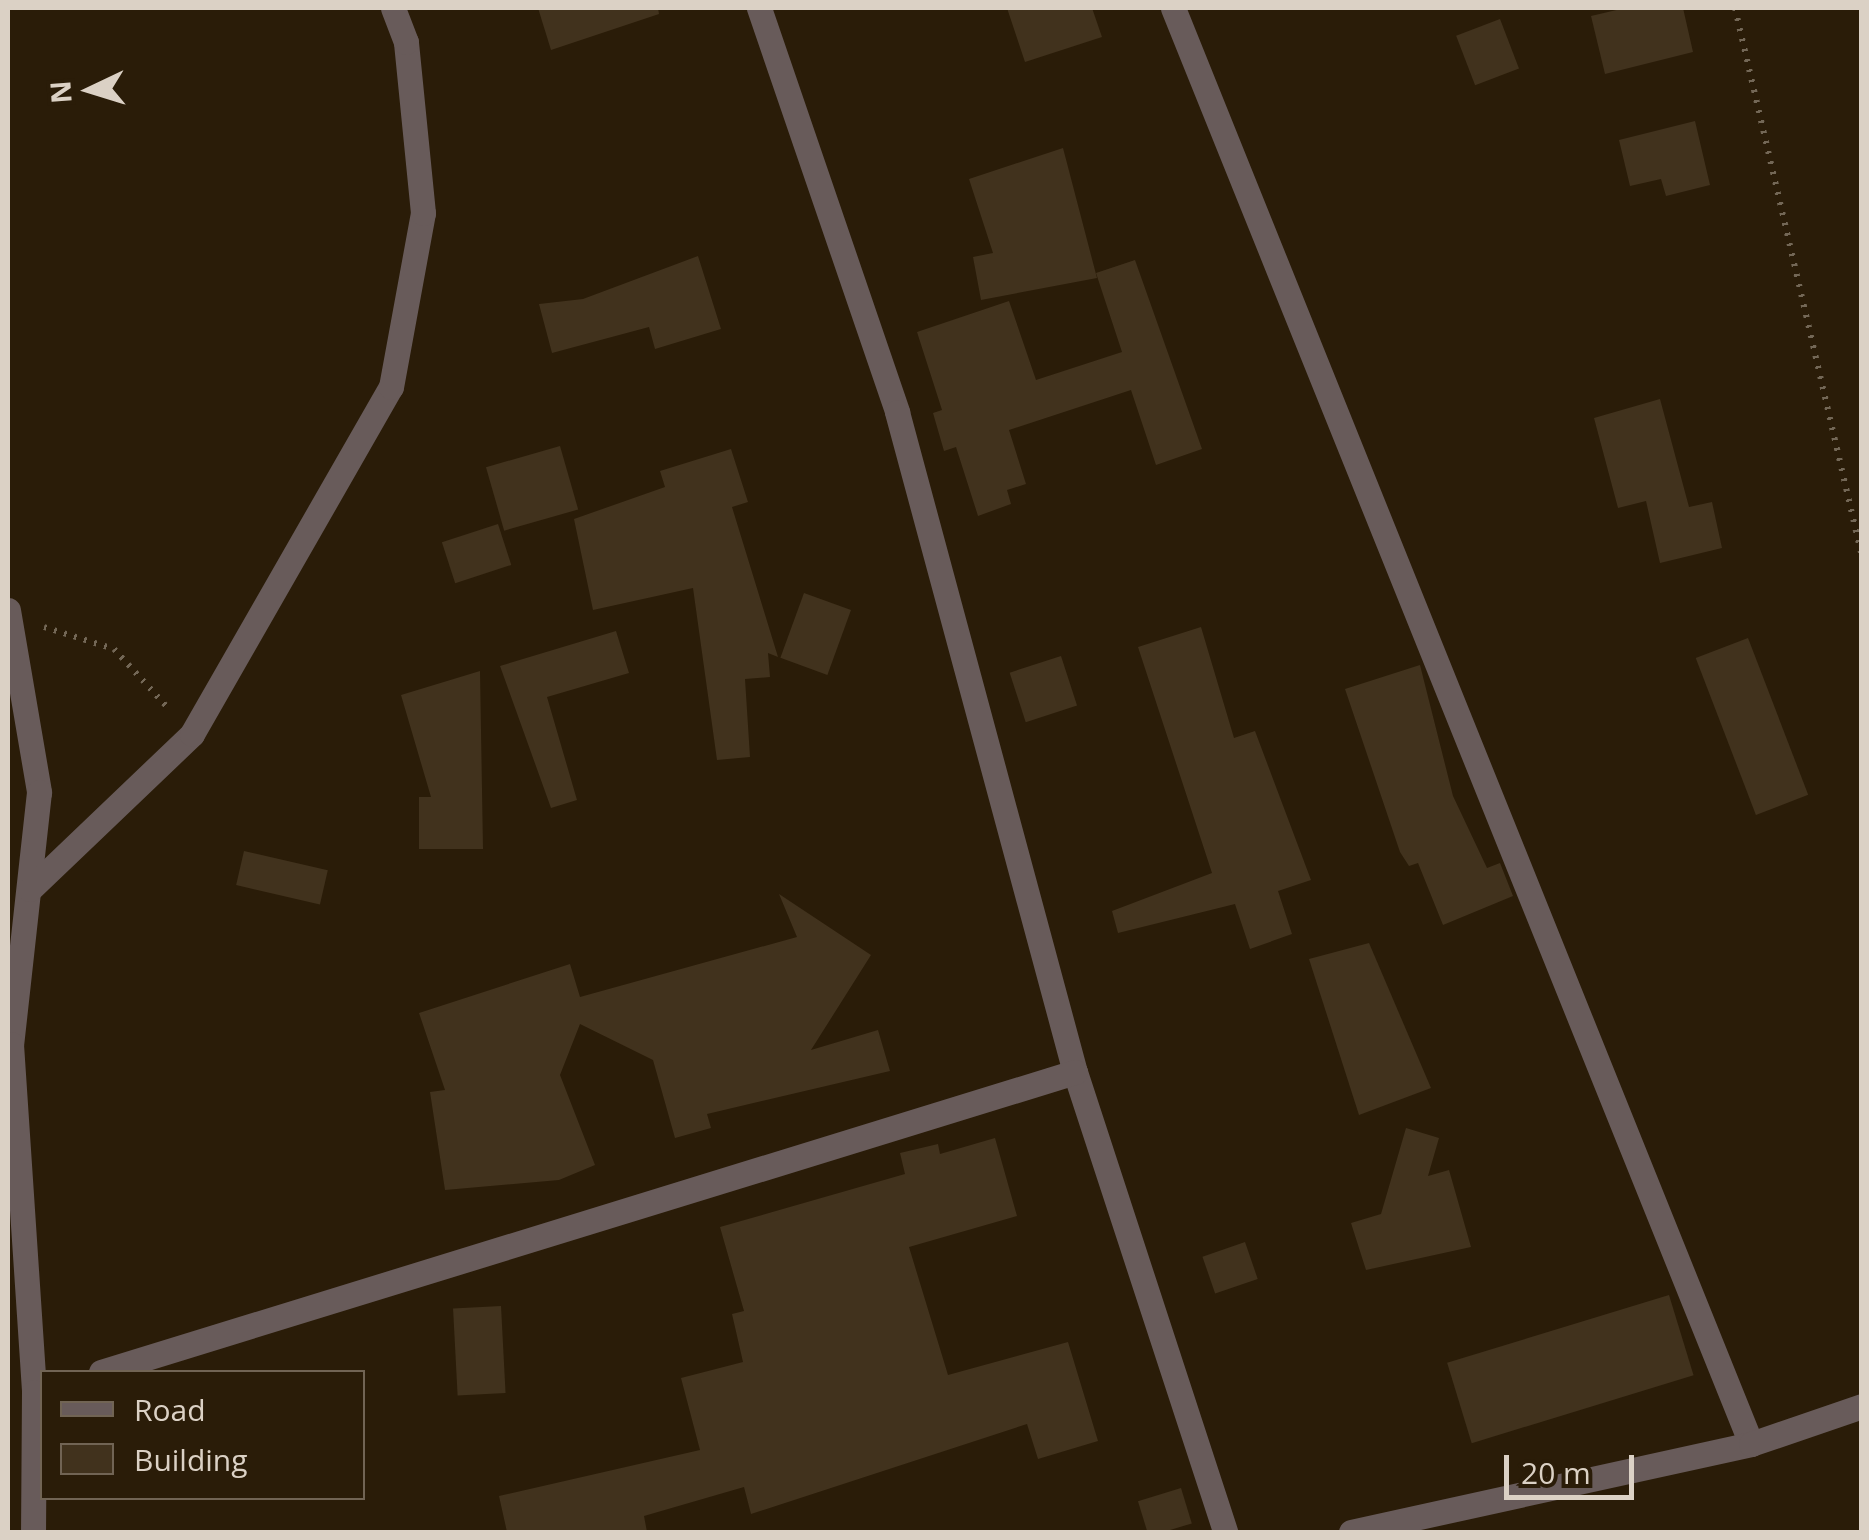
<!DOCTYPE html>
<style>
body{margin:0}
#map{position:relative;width:1869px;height:1540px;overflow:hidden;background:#2a1c08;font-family:"Open Sans",sans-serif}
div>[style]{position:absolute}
.building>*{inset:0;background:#41321d;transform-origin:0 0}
.path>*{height:6px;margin-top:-3px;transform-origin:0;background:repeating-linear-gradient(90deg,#736756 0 2.5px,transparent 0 10.5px)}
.street>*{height:25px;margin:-12.5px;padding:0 12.5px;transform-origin:12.5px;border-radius:12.5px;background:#685b5a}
span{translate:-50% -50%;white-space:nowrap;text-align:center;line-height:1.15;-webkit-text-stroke:8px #2a1c08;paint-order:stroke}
.frame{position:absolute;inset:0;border:10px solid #dbd1c5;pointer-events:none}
.legend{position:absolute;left:40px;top:1370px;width:325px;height:130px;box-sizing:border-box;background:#2a1c08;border:2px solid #716454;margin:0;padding:12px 18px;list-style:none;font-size:30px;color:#dbd1c5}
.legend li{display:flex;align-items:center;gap:20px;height:50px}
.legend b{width:50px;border:2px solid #716454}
.north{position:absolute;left:40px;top:40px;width:100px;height:100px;-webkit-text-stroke:8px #2a1c08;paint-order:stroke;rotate:266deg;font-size:28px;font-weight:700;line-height:40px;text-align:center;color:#dbd1c5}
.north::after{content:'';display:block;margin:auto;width:35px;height:45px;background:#dbd1c5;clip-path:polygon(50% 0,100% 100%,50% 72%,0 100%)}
.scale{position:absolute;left:1504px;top:1455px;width:130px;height:45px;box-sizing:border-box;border:5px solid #dbd1c5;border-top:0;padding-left:12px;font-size:30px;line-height:35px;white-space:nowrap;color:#dbd1c5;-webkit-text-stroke:8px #2a1c08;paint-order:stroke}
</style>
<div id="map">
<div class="building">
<div style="clip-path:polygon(538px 8px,658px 8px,659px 14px,551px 50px)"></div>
<div style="clip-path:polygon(1007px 8px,1092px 8px,1102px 37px,1025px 62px)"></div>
<div style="clip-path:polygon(1625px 8px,1683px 8px,1693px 52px,1605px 74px,1591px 16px)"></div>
<div style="left:1500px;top:19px;width:53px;height:47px;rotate:69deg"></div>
<div style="clip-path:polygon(1695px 121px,1710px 185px,1666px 196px,1661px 179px,1630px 186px,1619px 140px)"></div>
<div style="clip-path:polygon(1063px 148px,1097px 278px,981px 300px,973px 257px,993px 253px,969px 179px)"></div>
<div style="clip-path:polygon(698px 256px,721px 329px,655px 349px,649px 327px,552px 353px,539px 304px,583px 299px)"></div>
<div style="clip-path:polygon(1135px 260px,1202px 449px,1156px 465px,1131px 390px,1009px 430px,1026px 484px,1007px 490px,1011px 504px,978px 516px,956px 447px,944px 451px,933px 413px,942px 410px,917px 332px,1009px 301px,1036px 380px,1122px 352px,1096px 273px)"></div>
<div style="clip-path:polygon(1660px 399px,1689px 507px,1712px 502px,1722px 548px,1660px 563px,1646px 501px,1618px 508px,1594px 418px)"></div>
<div style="left:560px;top:446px;width:66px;height:77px;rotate:74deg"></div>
<div style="clip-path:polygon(731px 449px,748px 502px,732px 507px,778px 657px,768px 653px,770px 677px,745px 679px,750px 757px,717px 760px,693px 588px,593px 610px,574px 519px,665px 487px,660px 471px)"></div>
<div style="left:498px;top:524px;width:43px;height:59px;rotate:72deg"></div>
<div style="left:804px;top:593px;width:50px;height:69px;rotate:20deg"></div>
<div style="clip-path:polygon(1201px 627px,1234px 738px,1255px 731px,1311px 880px,1278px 891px,1292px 934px,1250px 949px,1235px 904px,1118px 933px,1112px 911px,1212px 873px,1138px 647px)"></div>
<div style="clip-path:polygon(616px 631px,629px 673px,547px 697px,577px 800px,551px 808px,500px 666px)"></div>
<div style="left:1748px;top:638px;width:168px;height:56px;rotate:69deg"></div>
<div style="left:1061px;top:656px;width:52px;height:54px;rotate:72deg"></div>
<div style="clip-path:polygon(1420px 665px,1453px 796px,1487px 868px,1500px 863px,1513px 896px,1443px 925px,1418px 863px,1409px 866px,1400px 852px,1345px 689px)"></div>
<div style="clip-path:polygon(480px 671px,483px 849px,419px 849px,419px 797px,431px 797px,401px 695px)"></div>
<div style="left:244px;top:851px;width:86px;height:35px;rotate:13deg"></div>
<div style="clip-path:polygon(779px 894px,871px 955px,811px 1050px,878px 1030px,890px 1071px,707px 1114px,711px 1128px,675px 1138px,653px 1060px,580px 1024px,560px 1075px,595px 1165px,559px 1180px,445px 1190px,430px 1092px,445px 1090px,419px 1013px,570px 964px,580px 997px,797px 937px)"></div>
<div style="clip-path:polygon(1369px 943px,1431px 1088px,1359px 1115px,1309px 959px)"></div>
<div style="clip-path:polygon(1406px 1128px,1439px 1138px,1428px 1176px,1449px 1170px,1471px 1247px,1366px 1270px,1351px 1223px,1381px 1214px)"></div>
<div style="clip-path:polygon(995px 1138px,1017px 1216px,909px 1247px,948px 1375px,1068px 1342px,1098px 1441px,1038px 1459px,1027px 1424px,751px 1514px,744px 1487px,644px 1516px,647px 1532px,507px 1532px,499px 1496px,700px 1450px,681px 1378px,743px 1362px,732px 1314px,744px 1311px,720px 1227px,905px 1174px,900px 1153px,938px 1144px,940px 1154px)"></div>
<div style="left:1245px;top:1242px;width:39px;height:45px;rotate:71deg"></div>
<div style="left:1669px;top:1295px;width:84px;height:232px;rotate:73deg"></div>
<div style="left:501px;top:1306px;width:87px;height:48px;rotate:87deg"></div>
<div style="left:1181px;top:1488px;width:37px;height:45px;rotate:73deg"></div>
</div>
<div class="path">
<div style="left:1735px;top:8px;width:563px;rotate:76.97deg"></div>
<div style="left:44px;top:627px;width:73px;rotate:17.4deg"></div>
<div style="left:114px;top:649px;width:80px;rotate:47.5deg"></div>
</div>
<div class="street">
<div style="left:759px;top:8px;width:427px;rotate:71.1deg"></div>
<div style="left:897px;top:412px;width:684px;rotate:74.91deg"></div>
<div style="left:1075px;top:1072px;width:484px;rotate:71.9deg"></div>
<div style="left:1173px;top:8px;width:1548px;rotate:68.07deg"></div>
<div style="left:8px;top:610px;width:185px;rotate:80.3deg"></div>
<div style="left:39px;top:792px;width:254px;rotate:96.3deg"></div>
<div style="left:11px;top:1044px;width:349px;rotate:86.2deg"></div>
<div style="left:34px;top:1392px;width:140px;rotate:90.4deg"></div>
<div style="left:30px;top:889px;width:224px;rotate:-43.7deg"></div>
<div style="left:192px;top:734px;width:400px;rotate:-60.2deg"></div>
<div style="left:391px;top:387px;width:177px;rotate:-79.6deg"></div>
<div style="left:423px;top:213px;width:172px;rotate:-95.7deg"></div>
<div style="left:406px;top:42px;width:36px;rotate:-111deg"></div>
<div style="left:101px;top:1372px;width:1019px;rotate:-17.12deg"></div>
<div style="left:1351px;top:1532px;width:410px;rotate:-12.4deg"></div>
<div style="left:1751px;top:1444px;width:117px;rotate:-18.9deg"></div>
</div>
<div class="frame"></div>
<ul class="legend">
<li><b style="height:12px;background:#685b5a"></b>Road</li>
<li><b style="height:28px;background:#41321d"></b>Building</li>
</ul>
<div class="north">N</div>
<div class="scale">20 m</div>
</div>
